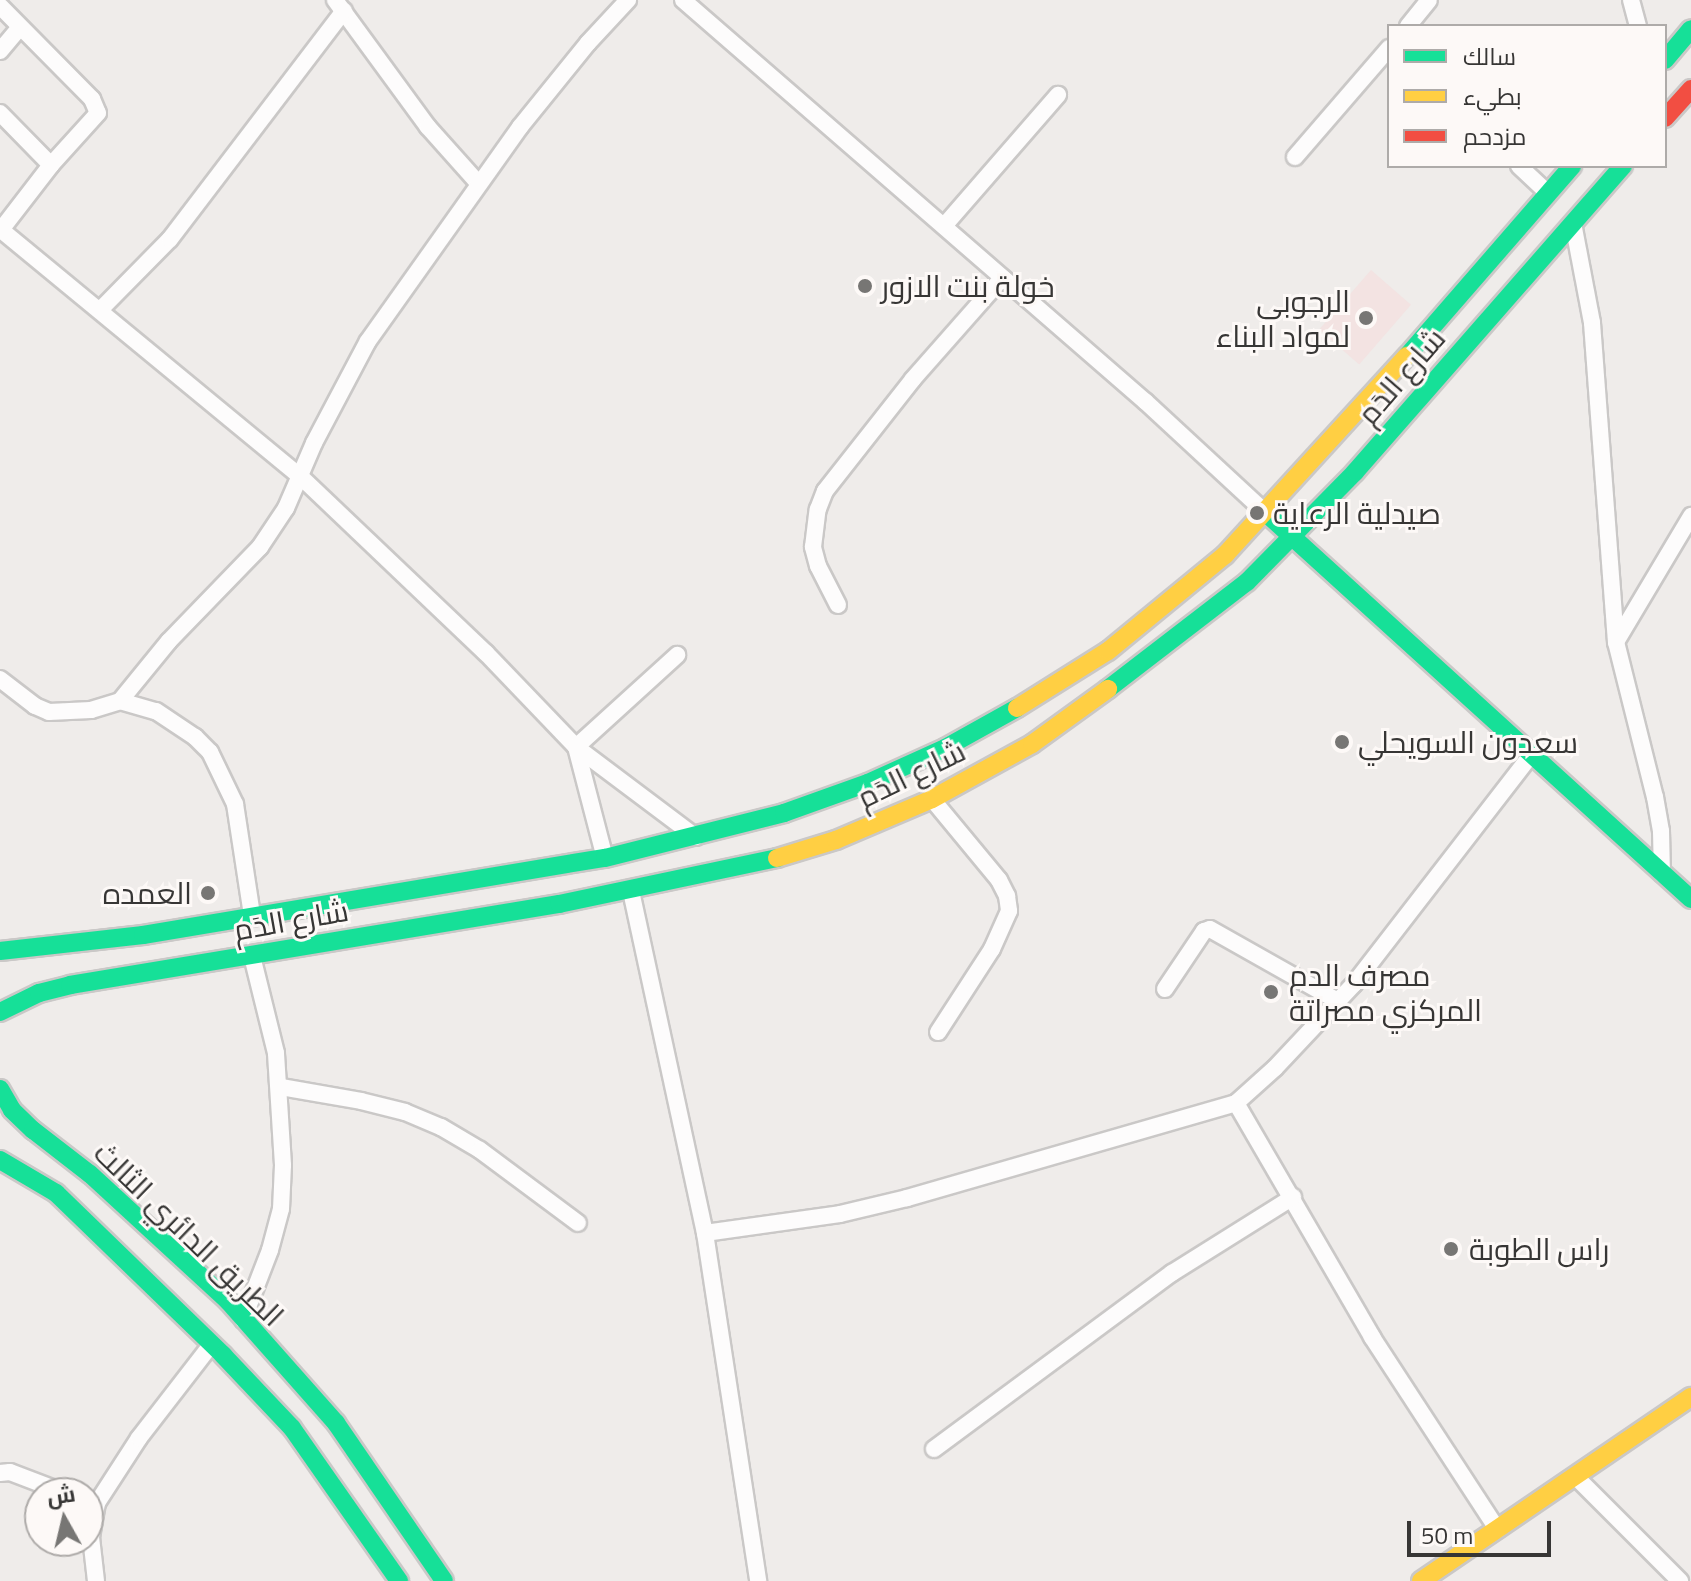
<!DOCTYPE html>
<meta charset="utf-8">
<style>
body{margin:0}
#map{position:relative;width:1691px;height:1581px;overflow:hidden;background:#efecea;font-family:"Titillium Web",Cairo,sans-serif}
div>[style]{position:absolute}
.commercial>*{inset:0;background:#f3e3e2;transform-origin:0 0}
.roads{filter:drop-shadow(2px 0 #cac8c7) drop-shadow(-2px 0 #cac8c7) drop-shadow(0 2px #cac8c7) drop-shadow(0 -2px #cac8c7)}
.street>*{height:16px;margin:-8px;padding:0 8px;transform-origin:8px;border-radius:8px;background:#fdfcfc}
.fast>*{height:18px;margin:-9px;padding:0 9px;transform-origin:9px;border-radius:9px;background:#16e098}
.slow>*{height:18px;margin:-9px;padding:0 9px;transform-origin:9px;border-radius:9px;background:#ffcf43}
.jam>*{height:18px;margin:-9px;padding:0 9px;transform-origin:9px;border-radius:9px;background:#f24e42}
.dots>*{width:22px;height:22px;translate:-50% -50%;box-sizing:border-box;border:4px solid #fdf9f7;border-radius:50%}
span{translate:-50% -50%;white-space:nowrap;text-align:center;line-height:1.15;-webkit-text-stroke:6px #fdf9f7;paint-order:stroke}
.poi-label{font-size:30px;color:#373635}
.left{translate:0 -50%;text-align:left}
.right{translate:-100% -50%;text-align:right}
.street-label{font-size:30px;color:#373635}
.legend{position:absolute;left:1387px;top:24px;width:280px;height:144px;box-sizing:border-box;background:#fdf9f7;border:2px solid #aeaba9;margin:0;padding:10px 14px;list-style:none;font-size:24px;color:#373635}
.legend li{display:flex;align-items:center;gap:16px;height:40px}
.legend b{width:40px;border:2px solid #aeaba9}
.north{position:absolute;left:24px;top:1477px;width:80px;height:80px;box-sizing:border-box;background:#fdf9f7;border:2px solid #aeaba9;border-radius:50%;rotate:352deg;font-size:22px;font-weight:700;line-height:32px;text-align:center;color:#373635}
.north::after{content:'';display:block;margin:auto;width:28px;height:36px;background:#777674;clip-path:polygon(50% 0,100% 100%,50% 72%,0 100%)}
.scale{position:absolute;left:1407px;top:1521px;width:144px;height:36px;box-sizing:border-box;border:4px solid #373635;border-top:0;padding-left:10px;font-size:24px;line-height:28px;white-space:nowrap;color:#373635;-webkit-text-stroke:6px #fdf9f7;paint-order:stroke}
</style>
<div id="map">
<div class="commercial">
<div style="left:1371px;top:270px;width:53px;height:79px;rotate:41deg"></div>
</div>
<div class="roads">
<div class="street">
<div style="left:335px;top:0;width:157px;rotate:53.8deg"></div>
<div style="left:428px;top:127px;width:75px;rotate:48.2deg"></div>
<div style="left:683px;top:0;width:613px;rotate:40.97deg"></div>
<div style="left:1146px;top:402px;width:163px;rotate:42.8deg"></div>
<div style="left:1631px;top:0;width:27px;rotate:75deg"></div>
<div style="left:0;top:6px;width:131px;rotate:45.3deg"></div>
<div style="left:92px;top:99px;width:15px;rotate:67deg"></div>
<div style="left:98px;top:113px;width:70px;rotate:132.1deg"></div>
<div style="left:51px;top:165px;width:82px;rotate:127.6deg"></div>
<div style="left:1408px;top:26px;width:33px;rotate:-51deg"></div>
<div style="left:0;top:51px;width:31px;rotate:-50deg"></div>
<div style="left:0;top:113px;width:73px;rotate:45.6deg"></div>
<div style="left:1295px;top:157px;width:144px;rotate:-49.2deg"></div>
<div style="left:1519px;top:166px;width:40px;rotate:43deg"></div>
<div style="left:1573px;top:223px;width:102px;rotate:79.2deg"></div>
<div style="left:1592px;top:323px;width:320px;rotate:85.7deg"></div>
<div style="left:1616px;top:642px;width:160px;rotate:75.9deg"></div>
<div style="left:1655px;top:797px;width:35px;rotate:80deg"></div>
<div style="left:1661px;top:831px;width:43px;rotate:88.7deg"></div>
<div style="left:944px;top:226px;width:174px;rotate:-49deg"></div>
<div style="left:0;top:229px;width:390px;rotate:39.5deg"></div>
<div style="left:301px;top:477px;width:255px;rotate:43.6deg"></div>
<div style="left:486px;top:653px;width:130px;rotate:46.2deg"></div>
<div style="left:576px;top:747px;width:150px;rotate:36.9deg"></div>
<div style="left:101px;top:309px;width:98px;rotate:-45.4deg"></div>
<div style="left:170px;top:239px;width:287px;rotate:-52.7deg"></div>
<div style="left:838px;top:605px;width:44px;rotate:-117.1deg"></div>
<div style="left:818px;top:566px;width:20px;rotate:-105deg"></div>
<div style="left:813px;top:547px;width:38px;rotate:-83deg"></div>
<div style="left:818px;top:509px;width:19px;rotate:-69deg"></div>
<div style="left:825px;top:491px;width:142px;rotate:-51.8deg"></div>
<div style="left:913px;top:379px;width:135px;rotate:-48.6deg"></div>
<div style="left:1616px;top:642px;width:147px;rotate:-59.2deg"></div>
<div style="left:0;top:679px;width:44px;rotate:37.6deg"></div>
<div style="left:35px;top:706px;width:15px;rotate:23deg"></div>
<div style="left:49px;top:712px;width:42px;rotate:-2.7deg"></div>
<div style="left:91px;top:710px;width:30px;rotate:-17deg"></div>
<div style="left:120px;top:701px;width:37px;rotate:16deg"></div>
<div style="left:156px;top:711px;width:47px;rotate:33.7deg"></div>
<div style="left:195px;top:737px;width:21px;rotate:45deg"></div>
<div style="left:210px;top:752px;width:58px;rotate:64.3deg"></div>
<div style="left:235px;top:804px;width:112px;rotate:81.3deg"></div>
<div style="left:120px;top:701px;width:77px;rotate:-50.8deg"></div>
<div style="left:169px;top:641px;width:131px;rotate:-45.9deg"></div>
<div style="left:260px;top:547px;width:47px;rotate:-56.3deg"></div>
<div style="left:286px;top:508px;width:71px;rotate:-66.7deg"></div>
<div style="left:314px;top:443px;width:115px;rotate:-62.1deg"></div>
<div style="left:368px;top:341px;width:262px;rotate:-54.6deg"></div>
<div style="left:520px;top:127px;width:108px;rotate:-51deg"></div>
<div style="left:588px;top:43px;width:59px;rotate:-47.1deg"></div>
<div style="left:576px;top:747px;width:137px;rotate:-42.3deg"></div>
<div style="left:576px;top:747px;width:115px;rotate:75.4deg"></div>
<div style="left:932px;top:799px;width:105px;rotate:50.4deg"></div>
<div style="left:999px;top:880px;width:18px;rotate:63deg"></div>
<div style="left:1007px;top:896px;width:15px;rotate:82deg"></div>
<div style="left:1009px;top:911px;width:42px;rotate:114.1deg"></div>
<div style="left:992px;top:949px;width:99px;rotate:123deg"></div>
<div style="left:631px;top:891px;width:350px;rotate:77.8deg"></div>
<div style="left:705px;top:1233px;width:352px;rotate:81.3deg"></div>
<div style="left:1165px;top:989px;width:70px;rotate:-56.1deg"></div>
<div style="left:1204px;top:931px;width:6px;rotate:-18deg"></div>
<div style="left:1210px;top:929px;width:147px;rotate:29.4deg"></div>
<div style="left:281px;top:1087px;width:81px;rotate:9.9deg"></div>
<div style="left:361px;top:1101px;width:45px;rotate:14deg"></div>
<div style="left:405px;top:1112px;width:39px;rotate:23deg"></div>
<div style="left:441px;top:1127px;width:45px;rotate:30.5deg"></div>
<div style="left:480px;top:1150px;width:122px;rotate:36.7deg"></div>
<div style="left:1236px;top:1103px;width:271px;rotate:59.8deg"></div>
<div style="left:1372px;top:1337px;width:230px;rotate:56.9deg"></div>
<div style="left:705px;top:1233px;width:136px;rotate:-8deg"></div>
<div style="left:840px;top:1214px;width:69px;rotate:-13.4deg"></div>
<div style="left:907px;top:1198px;width:342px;rotate:-16.1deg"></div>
<div style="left:1236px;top:1103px;width:52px;rotate:-41.9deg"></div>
<div style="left:1275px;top:1068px;width:115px;rotate:-46.8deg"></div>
<div style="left:1354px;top:984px;width:289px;rotate:-52.3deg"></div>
<div style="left:243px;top:1320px;width:75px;rotate:-68.9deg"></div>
<div style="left:270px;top:1250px;width:42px;rotate:-75deg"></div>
<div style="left:281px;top:1209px;width:44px;rotate:-87.4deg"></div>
<div style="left:283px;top:1165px;width:112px;rotate:-93.6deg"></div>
<div style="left:276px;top:1053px;width:100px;rotate:-103.9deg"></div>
<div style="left:934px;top:1449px;width:296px;rotate:-36.5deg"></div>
<div style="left:1172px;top:1273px;width:143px;rotate:-32.1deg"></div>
<div style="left:0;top:1473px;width:10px;rotate:-6deg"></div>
<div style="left:10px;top:1472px;width:59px;rotate:20.9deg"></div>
<div style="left:1577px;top:1478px;width:146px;rotate:45deg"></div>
<div style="left:88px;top:1500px;width:9px;rotate:18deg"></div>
<div style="left:97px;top:1503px;width:77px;rotate:-57.1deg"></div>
<div style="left:139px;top:1438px;width:118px;rotate:-52.3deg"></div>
<div style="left:96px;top:1581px;width:44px;rotate:-96.5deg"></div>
<div style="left:91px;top:1537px;width:35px;rotate:-80deg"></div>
</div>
<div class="fast">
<div style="left:1665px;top:60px;width:40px;rotate:-50deg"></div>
<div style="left:1407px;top:356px;width:252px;rotate:-49deg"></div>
<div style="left:1266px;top:513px;width:574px;rotate:42.25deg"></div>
<div style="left:1108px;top:689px;width:175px;rotate:-37.6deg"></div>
<div style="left:1247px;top:582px;width:154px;rotate:-45.5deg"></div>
<div style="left:1355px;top:472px;width:407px;rotate:-48.8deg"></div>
<div style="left:0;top:951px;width:144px;rotate:-6.4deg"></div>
<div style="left:143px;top:935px;width:468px;rotate:-9.5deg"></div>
<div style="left:605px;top:858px;width:185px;rotate:-14.1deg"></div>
<div style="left:784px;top:813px;width:89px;rotate:-19.7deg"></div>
<div style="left:868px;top:783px;width:85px;rotate:-24.4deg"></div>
<div style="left:945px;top:748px;width:82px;rotate:-29.1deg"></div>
<div style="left:0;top:1012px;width:43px;rotate:-26deg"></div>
<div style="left:39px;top:993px;width:32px;rotate:-14deg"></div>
<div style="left:70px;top:985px;width:496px;rotate:-9.4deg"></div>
<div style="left:559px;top:904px;width:223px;rotate:-11.9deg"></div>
<div style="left:0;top:1089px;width:24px;rotate:60deg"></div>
<div style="left:12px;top:1110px;width:29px;rotate:44deg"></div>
<div style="left:33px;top:1130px;width:72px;rotate:37.7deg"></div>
<div style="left:90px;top:1174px;width:188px;rotate:42.6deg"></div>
<div style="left:228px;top:1301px;width:163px;rotate:48.5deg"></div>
<div style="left:336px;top:1423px;width:191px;rotate:55.6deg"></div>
<div style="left:0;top:1160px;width:65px;rotate:30.5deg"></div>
<div style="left:56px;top:1193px;width:233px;rotate:44.1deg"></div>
<div style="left:223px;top:1355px;width:100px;rotate:46.6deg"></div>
<div style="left:292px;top:1428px;width:187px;rotate:55deg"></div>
</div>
<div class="slow">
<div style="left:1017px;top:708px;width:107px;rotate:-32.1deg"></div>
<div style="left:1108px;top:651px;width:151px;rotate:-39.4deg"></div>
<div style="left:1225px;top:555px;width:270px;rotate:-47.6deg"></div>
<div style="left:777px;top:858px;width:62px;rotate:-17deg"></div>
<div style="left:836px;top:840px;width:104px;rotate:-23.1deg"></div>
<div style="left:932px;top:799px;width:114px;rotate:-28.8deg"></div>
<div style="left:1032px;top:744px;width:94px;rotate:-35.9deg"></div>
<div style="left:1421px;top:1581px;width:327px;rotate:-34.3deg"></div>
</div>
<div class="jam">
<div style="left:1665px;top:118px;width:39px;rotate:-48deg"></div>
</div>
</div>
<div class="dots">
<div style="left:865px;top:286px;background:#777674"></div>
<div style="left:1366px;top:318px;background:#777674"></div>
<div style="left:1257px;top:513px;background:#777674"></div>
<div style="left:1342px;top:742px;background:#777674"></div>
<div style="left:208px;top:893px;background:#777674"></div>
<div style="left:1271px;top:992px;background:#777674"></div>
<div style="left:1451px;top:1249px;background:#777674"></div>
</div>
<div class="poi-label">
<span class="left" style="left:881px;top:286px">خولة بنت الازور</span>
<span class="right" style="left:1350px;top:318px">الرجوبي<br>لمواد البناء</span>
<span class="left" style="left:1273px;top:513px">صيدلية الرعاية</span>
<span class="left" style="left:1358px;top:742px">سعدون السويحلي</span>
<span class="right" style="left:192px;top:893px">العمده</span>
<span class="left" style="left:1289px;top:992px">مصرف الدم<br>المركزي مصراتة</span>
<span class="left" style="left:1469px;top:1249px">راس الطوبة</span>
</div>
<div class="street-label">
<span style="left:1401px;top:376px;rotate:-49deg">شارع الدَم</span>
<span style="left:911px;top:774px;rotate:-26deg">شارع الدَم</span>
<span style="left:291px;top:920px;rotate:-10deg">شارع الدَم</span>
<span style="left:189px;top:1234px;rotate:44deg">الطريق الدائري الثالث</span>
</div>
<ul class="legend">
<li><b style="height:10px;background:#16e098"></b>سالك</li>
<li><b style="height:10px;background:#ffcf43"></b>بطيء</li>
<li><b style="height:10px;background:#f24e42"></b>مزدحم</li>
</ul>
<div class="north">ش</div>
<div class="scale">50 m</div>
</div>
